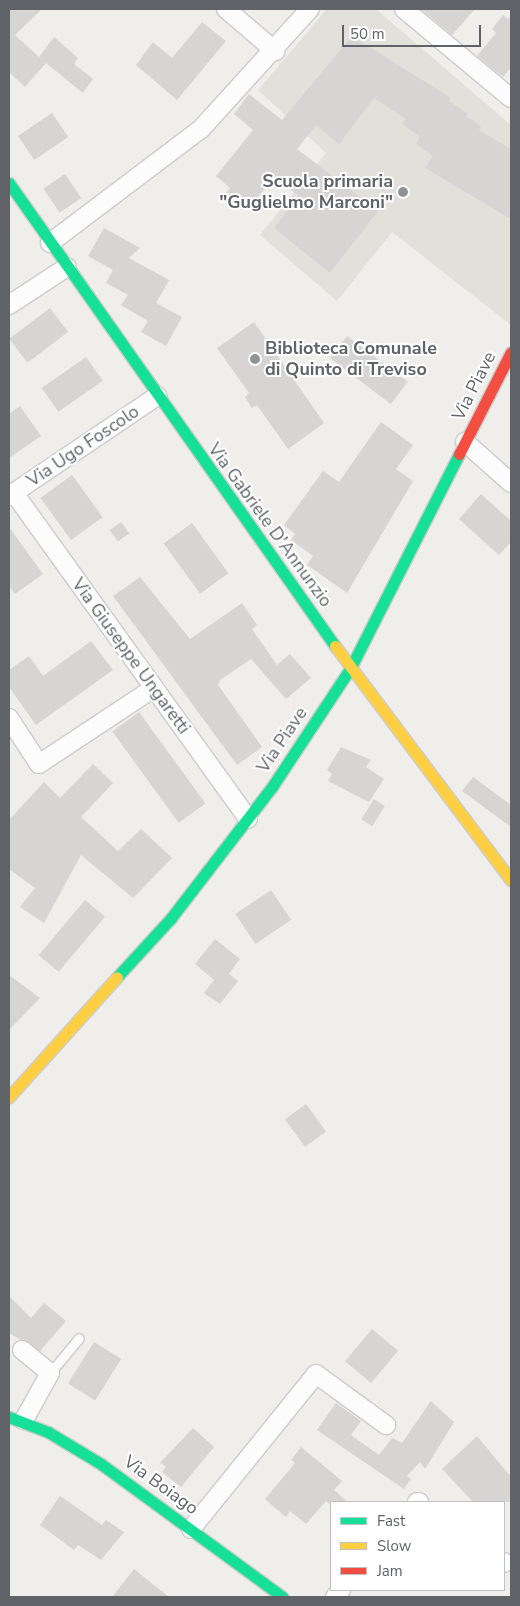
<!DOCTYPE html>
<style>
body{margin:0}
#map{position:relative;width:520px;height:1606px;overflow:hidden;background:#efeeea;font-family:"Nunito Sans",sans-serif}
div>[style]{position:absolute}
.education>*{inset:0;background:#e2e0da}
.building>*{inset:0;background:#d6d5d3;transform-origin:0 0}
.roads{filter:drop-shadow(1px 0 #cbcccc) drop-shadow(-1px 0 #cbcccc) drop-shadow(0 1px #cbcccc) drop-shadow(0 -1px #cbcccc)}
.lane>*{height:9px;margin:-4.5px;padding:0 4.5px;transform-origin:4.5px;border-radius:4.5px;background:#fdfcfc}
.street>*{height:18px;margin:-9px;padding:0 9px;transform-origin:9px;border-radius:9px;background:#fdfcfc}
.fast>*{height:11px;margin:-5.5px;padding:0 5.5px;transform-origin:5.5px;border-radius:5.5px;background:#16e098}
.slow>*{height:11px;margin:-5.5px;padding:0 5.5px;transform-origin:5.5px;border-radius:5.5px;background:#ffcf43}
.jam>*{height:11px;margin:-5.5px;padding:0 5.5px;transform-origin:5.5px;border-radius:5.5px;background:#f24e42}
.dots>*{width:14px;height:14px;translate:-50% -50%;box-sizing:border-box;border:2px solid #fff;border-radius:50%}
span{translate:-50% -50%;white-space:nowrap;text-align:center;line-height:1.15;-webkit-text-stroke:4px #fff;paint-order:stroke}
.poi-label{font-size:18px;color:#5f6368;font-weight:700}
.right{translate:-100% -50%;text-align:right}
.left{translate:0 -50%;text-align:left}
.street-label{font-size:18px;color:#5f6368}
.frame{position:absolute;inset:0;border:10px solid #5f6368;pointer-events:none}
.legend{position:absolute;left:330px;top:1501px;width:175px;height:90px;box-sizing:border-box;background:#fff;border:1px solid #bfc1c3;margin:0;padding:6px 9px;list-style:none;font-size:15px;color:#5f6368}
.legend li{display:flex;align-items:center;gap:10px;height:25px}
.legend b{width:25px;border:1px solid #bfc1c3}
.scale{position:absolute;left:342px;top:25px;width:139px;height:22px;box-sizing:border-box;border:2px solid #5f6368;border-top:0;padding-left:6px;font-size:15px;line-height:18px;white-space:nowrap;color:#5f6368;-webkit-text-stroke:4px #fff;paint-order:stroke}
</style>
<div id="map">
<div class="education">
<div style="clip-path:polygon(327px 9px,376px 9px,511px 125px,511px 325px,392px 232px,337px 301px,260px 235px,326px 153px,258px 90px)"></div>
</div>
<div class="building">
<div style="clip-path:polygon(9px 9px,42px 9px,15px 35px,39px 57px,54px 37px,78px 58px,74px 64px,93px 79px,83px 93px,46px 63px,25px 87px,9px 72px)"></div>
<div style="clip-path:polygon(421px 9px,475px 9px,452px 35px)"></div>
<div style="clip-path:polygon(503px 15px,508px 19px,511px 15px,511px 67px,503px 77px,477px 56px,496px 33px,492px 29px)"></div>
<div style="clip-path:polygon(202px 22px,226px 41px,177px 100px,136px 65px,153px 42px,172px 58px)"></div>
<div style="clip-path:polygon(352px 36px,451px 98px,449px 101px,467px 113px,466px 116px,481px 126px,479px 130px,511px 149px,511px 219px,425px 168px,433px 156px,416px 144px,420px 137px,402px 124px,406px 119px,374px 98px,339px 144px,316px 125px,297px 149px,378px 211px,330px 273px,274px 228px,299px 196px,274px 177px,248px 210px,226px 193px,230px 188px,216px 176px,253px 130px,234px 114px,249px 94px,282px 120px)"></div>
<div style="left:52px;top:113px;width:29px;height:41px;rotate:56deg"></div>
<div style="left:65px;top:174px;width:29px;height:26px;rotate:56deg"></div>
<div style="clip-path:polygon(104px 228px,140px 248px,129px 258px,169px 280px,156px 303px,182px 317px,166px 346px,141px 332px,148px 321px,121px 305px,128px 295px,106px 283px,113px 270px,88px 256px)"></div>
<div style="left:50px;top:308px;width:30px;height:51px;rotate:53deg"></div>
<div style="clip-path:polygon(254px 322px,324px 423px,288px 449px,257px 405px,252px 408px,245px 397px,249px 393px,217px 348px)"></div>
<div style="left:347px;top:336px;width:76px;height:28px;rotate:37deg"></div>
<div style="left:86px;top:357px;width:29px;height:54px;rotate:55deg"></div>
<div style="clip-path:polygon(20px 406px,41px 436px,9px 458px,9px 414px)"></div>
<div style="clip-path:polygon(381px 422px,413px 445px,396px 469px,413px 481px,347px 593px,307px 565px,313px 556px,291px 540px,295px 534px,284px 525px,323px 471px,339px 482px)"></div>
<div style="left:72px;top:475px;width:52px;height:39px;rotate:54deg"></div>
<div style="clip-path:polygon(481px 494px,511px 521px,511px 542px,499px 555px,459px 519px)"></div>
<div style="left:121px;top:522px;width:14px;height:14px;rotate:54deg"></div>
<div style="left:192px;top:523px;width:62px;height:35px;rotate:54deg"></div>
<div style="clip-path:polygon(9px 527px,43px 574px,15px 594px,9px 586px)"></div>
<div style="clip-path:polygon(140px 577px,190px 639px,242px 603px,257px 625px,252px 629px,277px 665px,290px 654px,311px 678px,286px 699px,251px 659px,220px 680px,218px 685px,262px 747px,237px 765px,113px 596px)"></div>
<div style="clip-path:polygon(91px 641px,113px 670px,36px 725px,9px 687px,9px 670px,29px 656px,43px 676px)"></div>
<div style="left:139px;top:712px;width:113px;height:33px;rotate:54deg"></div>
<div style="clip-path:polygon(341px 747px,371px 760px,366px 767px,384px 779px,369px 802px,328px 781px,332px 774px,327px 770px)"></div>
<div style="clip-path:polygon(93px 764px,113px 783px,81px 817px,118px 851px,141px 829px,172px 858px,133px 898px,81px 855px,44px 923px,20px 907px,35px 888px,9px 869px,9px 820px,44px 782px,60px 798px)"></div>
<div style="clip-path:polygon(473px 777px,511px 805px,511px 827px,462px 791px)"></div>
<div style="left:374px;top:799px;width:13px;height:24px;rotate:32deg"></div>
<div style="left:271px;top:890px;width:36px;height:43px;rotate:56deg"></div>
<div style="left:85px;top:900px;width:26px;height:72px;rotate:40deg"></div>
<div style="clip-path:polygon(215px 939px,240px 959px,229px 974px,238px 981px,220px 1004px,204px 993px,214px 980px,195px 964px)"></div>
<div style="clip-path:polygon(9px 975px,40px 998px,9px 1030px)"></div>
<div style="left:306px;top:1104px;width:34px;height:26px;rotate:54deg"></div>
<div style="clip-path:polygon(9px 1296px,31px 1318px,44px 1303px,66px 1321px,40px 1351px,9px 1333px)"></div>
<div style="left:372px;top:1329px;width:34px;height:42px;rotate:40deg"></div>
<div style="left:94px;top:1342px;width:32px;height:49px;rotate:32deg"></div>
<div style="clip-path:polygon(431px 1401px,454px 1422px,425px 1469px,420px 1462px,407px 1476px,411px 1479px,404px 1489px,317px 1430px,336px 1403px,361px 1421px,351px 1435px,379px 1455px,392px 1438px,402px 1443px)"></div>
<div style="clip-path:polygon(193px 1428px,214px 1447px,181px 1487px,162px 1472px,166px 1467px,160px 1463px)"></div>
<div style="clip-path:polygon(477px 1436px,511px 1477px,511px 1502px,473px 1502px,442px 1469px)"></div>
<div style="clip-path:polygon(301px 1447px,342px 1481px,334px 1490px,348px 1502px,331px 1505px,326px 1501px,306px 1524px,290px 1511px,286px 1517px,265px 1499px,295px 1463px,291px 1460px)"></div>
<div style="clip-path:polygon(60px 1496px,102px 1525px,106px 1520px,124px 1532px,101px 1560px,78px 1545px,74px 1550px,40px 1525px)"></div>
<div style="clip-path:polygon(134px 1569px,169px 1597px,112px 1597px)"></div>
</div>
<div class="roads">
<div class="lane">
<div style="left:50px;top:1373px;width:45px;rotate:-50.4deg"></div>
</div>
<div class="street">
<div style="left:226px;top:9px;width:65px;rotate:40.6deg"></div>
<div style="left:404px;top:9px;width:139px;rotate:39.8deg"></div>
<div style="left:50px;top:243px;width:189px;rotate:-37.1deg"></div>
<div style="left:201px;top:129px;width:162px;rotate:-47.8deg"></div>
<div style="left:9px;top:305px;width:69px;rotate:-33.2deg"></div>
<div style="left:465px;top:442px;width:62px;rotate:41.7deg"></div>
<div style="left:14px;top:493px;width:401px;rotate:54.3deg"></div>
<div style="left:9px;top:496px;width:179px;rotate:-34deg"></div>
<div style="left:9px;top:718px;width:55px;rotate:56.9deg"></div>
<div style="left:39px;top:764px;width:138px;rotate:-33.5deg"></div>
<div style="left:22px;top:1350px;width:36px;rotate:39deg"></div>
<div style="left:50px;top:1373px;width:54px;rotate:119deg"></div>
<div style="left:417px;top:1502px;width:2px"></div>
<div style="left:191px;top:1529px;width:199px;rotate:-51.1deg"></div>
<div style="left:316px;top:1374px;width:87px;rotate:36.1deg"></div>
<div style="left:504px;top:1562px;width:1px;rotate:45deg"></div>
<div style="left:335px;top:1597px;width:9px;rotate:-49deg"></div>
</div>
<div class="fast">
<div style="left:9px;top:183px;width:566px;rotate:54.85deg"></div>
<div style="left:117px;top:977px;width:80px;rotate:-47.5deg"></div>
<div style="left:171px;top:918px;width:165px;rotate:-52.4deg"></div>
<div style="left:272px;top:787px;width:144px;rotate:-56.6deg"></div>
<div style="left:351px;top:667px;width:239px;rotate:-63.1deg"></div>
<div style="left:9px;top:1417px;width:42px;rotate:21deg"></div>
<div style="left:48px;top:1432px;width:62px;rotate:31.1deg"></div>
<div style="left:101px;top:1464px;width:225px;rotate:36.2deg"></div>
</div>
<div class="slow">
<div style="left:335px;top:646px;width:293px;rotate:53.1deg"></div>
<div style="left:9px;top:1097px;width:161px;rotate:-48deg"></div>
</div>
<div class="jam">
<div style="left:459px;top:454px;width:114px;rotate:-63deg"></div>
</div>
</div>
<div class="dots">
<div style="left:403px;top:192px;background:#919496"></div>
<div style="left:255px;top:359px;background:#919496"></div>
</div>
<div class="poi-label">
<span class="right" style="left:393px;top:192px">Scuola primaria<br>"Guglielmo Marconi"</span>
<span class="left" style="left:265px;top:359px">Biblioteca Comunale<br>di Quinto di Treviso</span>
</div>
<div class="street-label">
<span style="left:474px;top:386px;rotate:-63deg">Via Piave</span>
<span style="left:83px;top:446px;rotate:-34deg">Via Ugo Foscolo</span>
<span style="left:270px;top:525px;rotate:54deg">Via Gabriele D'Annunzio</span>
<span style="left:131px;top:656px;rotate:54deg">Via Giuseppe Ungaretti</span>
<span style="left:282px;top:740px;rotate:-56deg">Via Piave</span>
<span style="left:161px;top:1485px;rotate:36deg">Via Boiago</span>
</div>
<div class="frame"></div>
<ul class="legend">
<li><b style="height:6px;background:#16e098"></b>Fast</li>
<li><b style="height:6px;background:#ffcf43"></b>Slow</li>
<li><b style="height:6px;background:#f24e42"></b>Jam</li>
</ul>
<div class="scale">50 m</div>
</div>
